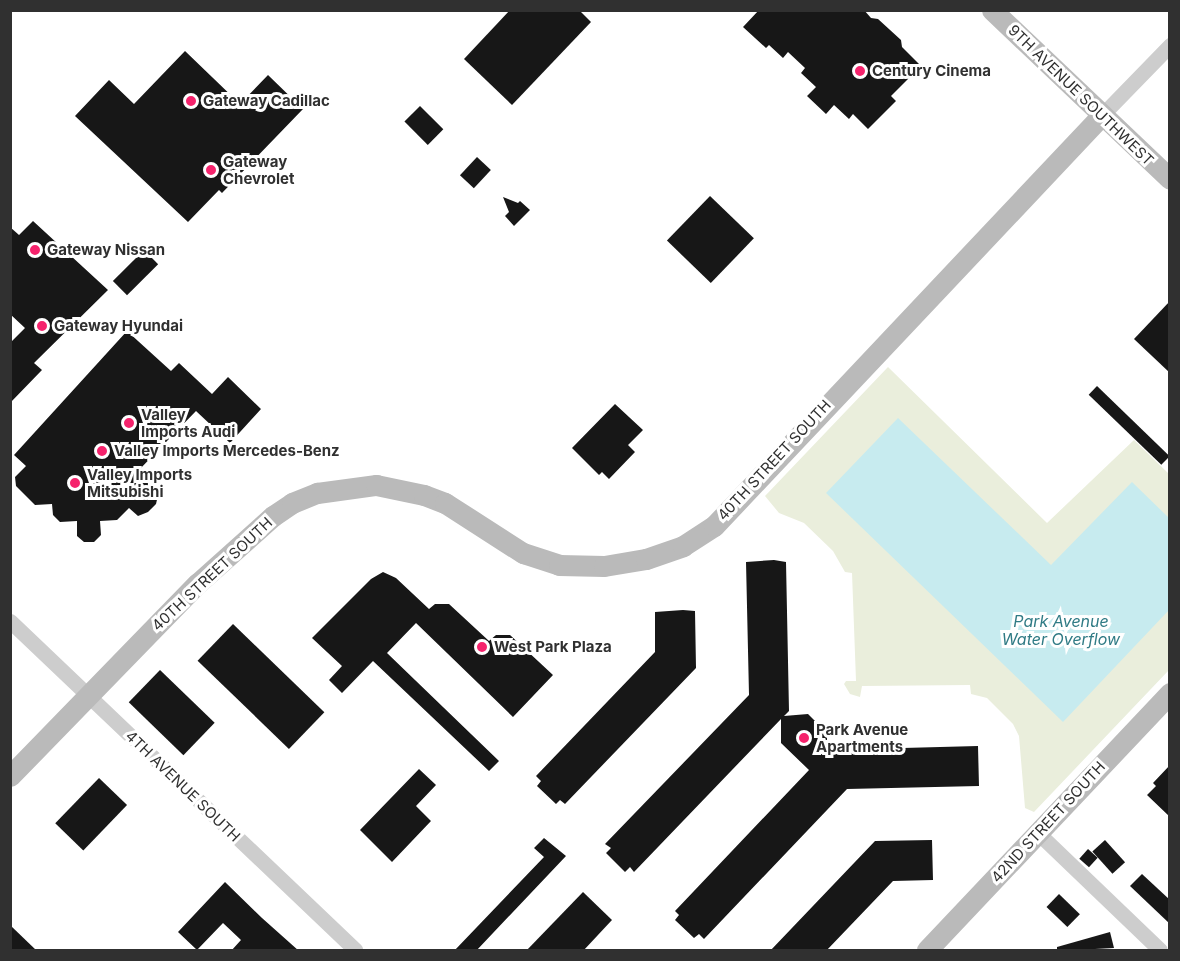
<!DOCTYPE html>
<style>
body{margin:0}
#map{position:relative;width:1180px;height:961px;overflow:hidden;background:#fff;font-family:Inter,sans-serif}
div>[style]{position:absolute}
.green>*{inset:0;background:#eaeedc}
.water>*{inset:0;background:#c7ebef}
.building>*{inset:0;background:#171717;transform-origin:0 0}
.street>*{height:15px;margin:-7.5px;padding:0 7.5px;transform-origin:7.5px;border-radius:7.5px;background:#cdcdcd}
.secondary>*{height:21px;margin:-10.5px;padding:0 10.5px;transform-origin:10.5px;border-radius:10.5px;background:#bababa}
.dots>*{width:16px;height:16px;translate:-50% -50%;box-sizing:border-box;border:3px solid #fff;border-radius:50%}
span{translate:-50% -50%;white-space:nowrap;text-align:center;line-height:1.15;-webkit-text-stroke:6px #fff;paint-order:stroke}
.poi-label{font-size:15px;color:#303030;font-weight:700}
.left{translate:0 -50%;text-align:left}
.street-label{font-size:15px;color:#303030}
.water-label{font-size:16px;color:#307b85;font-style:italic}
.frame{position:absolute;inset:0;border:12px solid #303030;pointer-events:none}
</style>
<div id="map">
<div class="green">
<div style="clip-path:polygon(888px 367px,1047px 523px,1134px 440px,1169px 474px,1169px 670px,1034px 812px,1025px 808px,1019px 736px,1013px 724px,987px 698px,971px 694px,970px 685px,862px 686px,860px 697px,850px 694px,844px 684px,846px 681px,856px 681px,852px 573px,845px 572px,833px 551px,804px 523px,779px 513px,765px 496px)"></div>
</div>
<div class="water">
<div style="clip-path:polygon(898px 418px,1051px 565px,1132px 482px,1169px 518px,1169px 610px,1063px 722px,826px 493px)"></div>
</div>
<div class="building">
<div style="clip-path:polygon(510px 10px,579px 10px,591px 22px,512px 105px,464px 59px)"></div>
<div style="clip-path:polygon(759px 10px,864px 10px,871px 18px,878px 19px,901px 40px,902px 47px,921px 66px,891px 96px,896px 101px,868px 129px,853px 114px,849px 119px,834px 105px,826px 114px,807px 96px,816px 87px,801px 73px,805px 68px,788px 52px,783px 58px,769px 45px,766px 48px,743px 27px)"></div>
<div style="clip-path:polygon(185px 51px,240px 104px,268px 75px,303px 109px,222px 193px,219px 190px,188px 222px,75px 116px,109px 80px,134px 104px)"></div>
<div style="left:420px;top:106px;width:33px;height:22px;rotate:45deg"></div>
<div style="left:477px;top:157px;width:19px;height:25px;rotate:43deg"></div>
<div style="left:710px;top:196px;width:61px;height:62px;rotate:44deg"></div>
<div style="clip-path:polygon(503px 197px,518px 203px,520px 201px,530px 210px,514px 226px,505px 216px,509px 212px)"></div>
<div style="clip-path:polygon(33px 221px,108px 290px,34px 363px,42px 370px,10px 403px,10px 343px,25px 328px,10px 314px,10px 227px,19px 235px)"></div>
<div style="left:144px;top:250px;width:20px;height:44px;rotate:45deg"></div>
<div style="clip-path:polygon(1170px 301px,1170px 373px,1134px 339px)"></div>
<div style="clip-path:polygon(127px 331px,171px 371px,179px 363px,212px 394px,228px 377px,261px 409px,230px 443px,196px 411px,138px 471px,159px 491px,156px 504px,148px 512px,138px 516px,129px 508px,117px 520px,100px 521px,101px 535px,94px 542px,84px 542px,77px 536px,77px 521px,60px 522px,53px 515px,52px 504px,35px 505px,16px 486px,15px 477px,26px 466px,14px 455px)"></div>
<div style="left:1097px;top:386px;width:101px;height:12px;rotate:44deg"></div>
<div style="clip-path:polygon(615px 404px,643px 430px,628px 445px,635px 452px,609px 479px,602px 472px,599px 475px,572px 448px)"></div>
<div style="clip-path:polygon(774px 560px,786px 562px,789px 711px,784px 716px,808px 714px,827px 733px,827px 750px,978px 746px,979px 786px,847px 789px,704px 939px,699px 934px,694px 938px,675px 920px,679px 915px,675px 911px,809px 770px,781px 743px,781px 719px,634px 872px,630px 867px,625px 872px,606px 853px,611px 848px,605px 844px,749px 695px,746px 562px)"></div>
<div style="clip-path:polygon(383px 572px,396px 578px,429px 609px,435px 604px,449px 604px,489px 641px,496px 635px,510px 635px,553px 675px,513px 717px,416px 623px,387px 653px,499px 761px,489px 771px,373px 661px,342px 693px,329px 680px,342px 666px,312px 638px,371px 579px)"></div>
<div style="clip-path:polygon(683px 610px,695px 611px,696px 668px,565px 804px,560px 800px,556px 804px,537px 786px,541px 781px,536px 776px,655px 652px,655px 612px)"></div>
<div style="left:233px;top:624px;width:127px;height:51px;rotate:44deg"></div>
<div style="left:160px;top:670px;width:76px;height:45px;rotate:44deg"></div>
<div style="clip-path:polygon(1170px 765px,1170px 817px,1147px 795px,1156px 786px,1153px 783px)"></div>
<div style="clip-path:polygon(419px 769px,436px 785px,416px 806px,431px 821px,392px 862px,360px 830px)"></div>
<div style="left:99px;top:778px;width:39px;height:63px;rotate:44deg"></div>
<div style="clip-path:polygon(544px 838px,566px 856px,476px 951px,454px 951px,544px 857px,534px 848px)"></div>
<div style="clip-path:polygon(932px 840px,933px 880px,893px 881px,826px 951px,770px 951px,875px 841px)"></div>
<div style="left:1105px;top:840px;width:30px;height:17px;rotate:48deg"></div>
<div style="left:1088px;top:849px;width:13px;height:13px;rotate:42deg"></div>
<div style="clip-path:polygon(1142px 874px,1170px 900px,1170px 924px,1130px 886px)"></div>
<div style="clip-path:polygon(225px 882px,262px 918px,299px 951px,231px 951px,241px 940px,223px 923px,197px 950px,178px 932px)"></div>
<div style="clip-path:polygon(583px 892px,612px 920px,583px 951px,526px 951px)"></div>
<div style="left:1059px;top:894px;width:29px;height:18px;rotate:44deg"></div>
<div style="clip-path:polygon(10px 925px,37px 951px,10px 951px)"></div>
<div style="clip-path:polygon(1110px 932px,1114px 948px,1057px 951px,1057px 947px)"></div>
</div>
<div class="street">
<div style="left:1102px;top:115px;width:98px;rotate:-45.8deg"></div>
<div style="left:10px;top:621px;width:477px;rotate:43.6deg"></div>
<div style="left:1038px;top:833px;width:169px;rotate:43.8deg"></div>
</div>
<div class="secondary">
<div style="left:992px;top:10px;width:245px;rotate:43.5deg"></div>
<div style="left:10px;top:776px;width:269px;rotate:-45.8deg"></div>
<div style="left:198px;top:583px;width:101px;rotate:-41.8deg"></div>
<div style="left:273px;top:516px;width:23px;rotate:-34deg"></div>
<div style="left:292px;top:503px;width:27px;rotate:-22deg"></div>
<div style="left:317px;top:493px;width:60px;rotate:-7.7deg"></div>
<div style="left:376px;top:485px;width:49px;rotate:11.8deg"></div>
<div style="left:424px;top:495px;width:22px;rotate:21deg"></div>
<div style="left:445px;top:503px;width:93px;rotate:32.7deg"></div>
<div style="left:523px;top:553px;width:38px;rotate:18deg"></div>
<div style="left:559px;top:565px;width:45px;rotate:1.3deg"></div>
<div style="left:604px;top:566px;width:43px;rotate:-9.5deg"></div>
<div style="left:646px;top:559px;width:39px;rotate:-19deg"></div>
<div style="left:683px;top:546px;width:37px;rotate:-33deg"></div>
<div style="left:714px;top:526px;width:565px;rotate:-46.65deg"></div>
<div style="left:927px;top:950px;width:354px;rotate:-46.6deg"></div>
</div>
<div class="dots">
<div style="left:860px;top:71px;background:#f5236c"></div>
<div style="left:191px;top:101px;background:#f5236c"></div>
<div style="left:211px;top:170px;background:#f5236c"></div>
<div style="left:35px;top:250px;background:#f5236c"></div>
<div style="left:42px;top:326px;background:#f5236c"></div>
<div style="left:129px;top:423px;background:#f5236c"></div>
<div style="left:102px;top:451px;background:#f5236c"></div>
<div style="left:75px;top:483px;background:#f5236c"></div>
<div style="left:482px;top:647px;background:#f5236c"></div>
<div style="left:804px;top:738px;background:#f5236c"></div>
</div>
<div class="poi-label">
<span class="left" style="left:872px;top:71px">Century Cinema</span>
<span class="left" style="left:203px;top:101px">Gateway Cadillac</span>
<span class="left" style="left:223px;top:170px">Gateway<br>Chevrolet</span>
<span class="left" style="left:47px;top:250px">Gateway Nissan</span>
<span class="left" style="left:54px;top:326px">Gateway Hyundai</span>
<span class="left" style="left:141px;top:423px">Valley<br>Imports Audi</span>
<span class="left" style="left:114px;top:451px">Valley Imports Mercedes-Benz</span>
<span class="left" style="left:87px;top:483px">Valley Imports<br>Mitsubishi</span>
<span class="left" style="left:494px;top:647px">West Park Plaza</span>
<span class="left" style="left:816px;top:738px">Park Avenue<br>Apartments</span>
</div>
<div class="street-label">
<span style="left:1081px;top:95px;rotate:44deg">9TH AVENUE SOUTHWEST</span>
<span style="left:774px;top:460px;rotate:-47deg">40TH STREET SOUTH</span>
<span style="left:212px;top:574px;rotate:-43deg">40TH STREET SOUTH</span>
<span style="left:183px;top:786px;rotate:44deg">4TH AVENUE SOUTH</span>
<span style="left:1048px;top:822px;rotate:-47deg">42ND STREET SOUTH</span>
</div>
<div class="water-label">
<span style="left:1061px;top:630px">Park Avenue<br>Water Overflow</span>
</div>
<div class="frame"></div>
</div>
